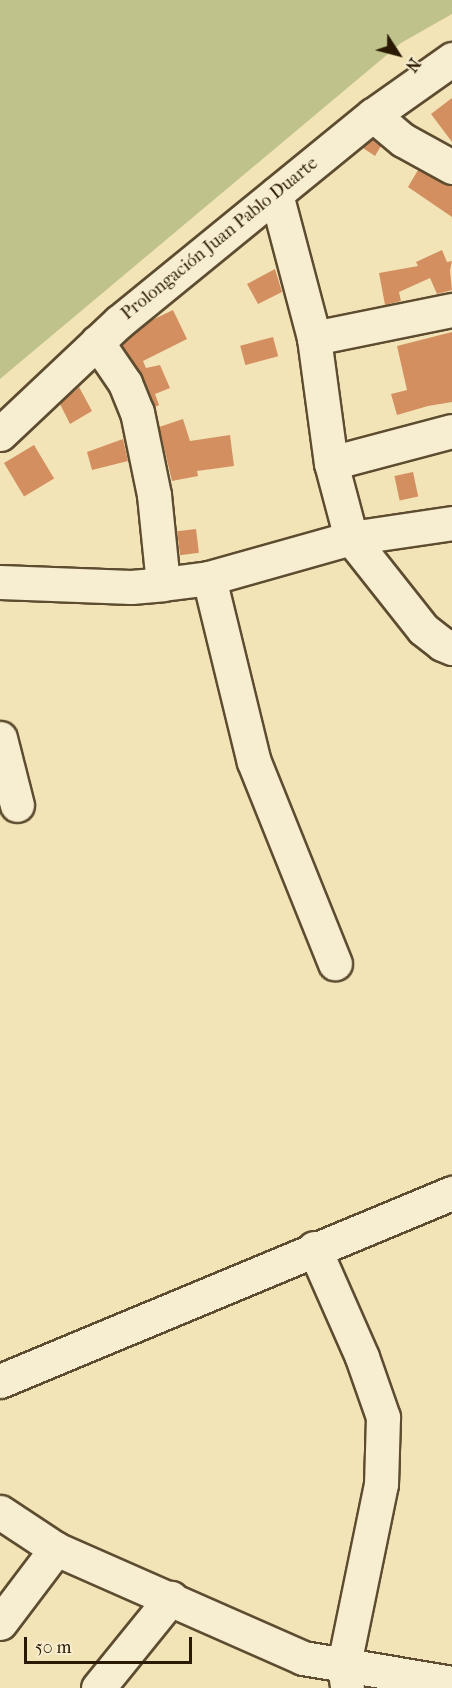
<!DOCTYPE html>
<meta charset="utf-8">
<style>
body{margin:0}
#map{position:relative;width:452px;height:1688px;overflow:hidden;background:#f3e4b7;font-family:"IM FELL French Canon",serif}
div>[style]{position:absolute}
.green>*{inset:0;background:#bfc38b}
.building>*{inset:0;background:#d38f60;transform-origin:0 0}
.roads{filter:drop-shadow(2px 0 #5d4c30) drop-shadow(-2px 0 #5d4c30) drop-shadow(0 2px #5d4c30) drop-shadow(0 -2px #5d4c30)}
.minor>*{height:33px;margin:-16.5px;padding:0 16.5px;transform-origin:16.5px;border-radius:16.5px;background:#f7edd0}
span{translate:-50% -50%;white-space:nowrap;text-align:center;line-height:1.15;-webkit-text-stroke:4.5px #f7edd0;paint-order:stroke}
.street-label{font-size:18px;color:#2b1a03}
.north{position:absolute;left:368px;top:24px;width:60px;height:60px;-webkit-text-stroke:4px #f7edd0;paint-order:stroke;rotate:126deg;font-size:16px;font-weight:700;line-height:24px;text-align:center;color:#2b1a03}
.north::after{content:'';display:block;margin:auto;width:21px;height:27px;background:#2b1a03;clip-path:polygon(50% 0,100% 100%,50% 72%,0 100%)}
.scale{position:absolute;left:24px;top:1637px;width:168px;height:27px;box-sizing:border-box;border:3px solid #2b1a03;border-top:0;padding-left:8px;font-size:18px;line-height:21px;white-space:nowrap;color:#2b1a03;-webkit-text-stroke:4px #f7edd0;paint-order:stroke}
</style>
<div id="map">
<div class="green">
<div style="clip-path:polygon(0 0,452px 0,452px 14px,401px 43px,0 379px)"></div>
</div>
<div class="building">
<div style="clip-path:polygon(452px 98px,452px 142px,431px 114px)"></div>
<div style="clip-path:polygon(373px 139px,381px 146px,375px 156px,363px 148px)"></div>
<div style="clip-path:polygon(418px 170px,452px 186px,452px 217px,408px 187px)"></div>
<div style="clip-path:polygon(442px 250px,447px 262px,452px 261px,450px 270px,452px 290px,437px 294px,430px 278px,399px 292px,401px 301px,385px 305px,379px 273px,418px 266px,416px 262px)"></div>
<div style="clip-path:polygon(275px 269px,282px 292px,258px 304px,247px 284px)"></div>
<div style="clip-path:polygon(173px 310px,187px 339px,143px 361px,146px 368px,160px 365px,170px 388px,155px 394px,159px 405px,155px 407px,142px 376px,122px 345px,150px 321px)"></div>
<div style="clip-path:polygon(452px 332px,452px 402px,428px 406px,397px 415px,391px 394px,407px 390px,397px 346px)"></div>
<div style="left:273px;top:337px;width:20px;height:34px;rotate:75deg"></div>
<div style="clip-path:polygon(79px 387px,92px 411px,70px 424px,60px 404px)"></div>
<div style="clip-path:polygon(183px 419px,190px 441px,230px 435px,234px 466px,197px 471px,198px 476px,172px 481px,159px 427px)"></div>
<div style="clip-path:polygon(123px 439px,128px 461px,92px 470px,87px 452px)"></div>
<div style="left:34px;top:445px;width:39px;height:35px;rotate:59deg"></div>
<div style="left:413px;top:472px;width:25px;height:19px;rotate:78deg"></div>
<div style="left:196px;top:529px;width:24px;height:19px;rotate:83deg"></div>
</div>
<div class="roads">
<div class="minor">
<div style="left:373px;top:115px;width:39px;rotate:40deg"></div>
<div style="left:403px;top:140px;width:56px;rotate:28.9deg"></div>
<div style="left:276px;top:194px;width:149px;rotate:75.2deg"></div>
<div style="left:314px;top:338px;width:126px;rotate:82.3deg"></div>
<div style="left:331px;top:463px;width:78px;rotate:75.1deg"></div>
<div style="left:351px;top:538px;width:116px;rotate:51.6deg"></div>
<div style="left:423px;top:629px;width:24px;rotate:38deg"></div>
<div style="left:442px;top:644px;width:11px;rotate:22deg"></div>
<div style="left:314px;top:338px;width:141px;rotate:-11.5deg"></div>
<div style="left:97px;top:342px;width:50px;rotate:55.7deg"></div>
<div style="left:125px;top:383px;width:31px;rotate:68deg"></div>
<div style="left:137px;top:412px;width:85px;rotate:78.4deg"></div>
<div style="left:154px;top:495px;width:89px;rotate:84.2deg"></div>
<div style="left:0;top:434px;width:165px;rotate:-43.3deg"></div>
<div style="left:120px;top:321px;width:326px;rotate:-39.2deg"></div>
<div style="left:373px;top:115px;width:97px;rotate:-35.3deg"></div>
<div style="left:331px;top:463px;width:125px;rotate:-14.8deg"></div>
<div style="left:209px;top:578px;width:189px;rotate:76.3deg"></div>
<div style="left:254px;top:762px;width:217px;rotate:68.1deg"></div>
<div style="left:0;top:582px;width:131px;rotate:2.2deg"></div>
<div style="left:131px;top:587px;width:32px;rotate:-5deg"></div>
<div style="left:163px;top:584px;width:46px;rotate:-7.4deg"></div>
<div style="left:209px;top:578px;width:148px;rotate:-15.7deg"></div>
<div style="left:351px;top:538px;width:102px;rotate:-8.4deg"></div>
<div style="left:0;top:738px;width:69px;rotate:75.8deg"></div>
<div style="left:314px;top:1248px;width:119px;rotate:66.2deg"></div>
<div style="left:362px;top:1357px;width:64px;rotate:70.7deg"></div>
<div style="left:383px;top:1417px;width:67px;rotate:91.7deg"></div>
<div style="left:381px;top:1484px;width:185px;rotate:101.6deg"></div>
<div style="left:344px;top:1665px;width:21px;rotate:82deg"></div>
<div style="left:0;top:1381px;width:490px;rotate:-22.6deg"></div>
<div style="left:0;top:1512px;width:67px;rotate:33.5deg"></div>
<div style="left:56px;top:1549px;width:270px;rotate:23.8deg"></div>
<div style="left:303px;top:1658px;width:151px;rotate:9.5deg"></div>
<div style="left:0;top:1623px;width:93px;rotate:-52.9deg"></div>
<div style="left:98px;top:1688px;width:116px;rotate:-51deg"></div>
</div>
</div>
<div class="street-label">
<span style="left:220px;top:239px;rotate:-39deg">Prolongación Juan Pablo Duarte</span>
</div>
<div class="north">N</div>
<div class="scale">50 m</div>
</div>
